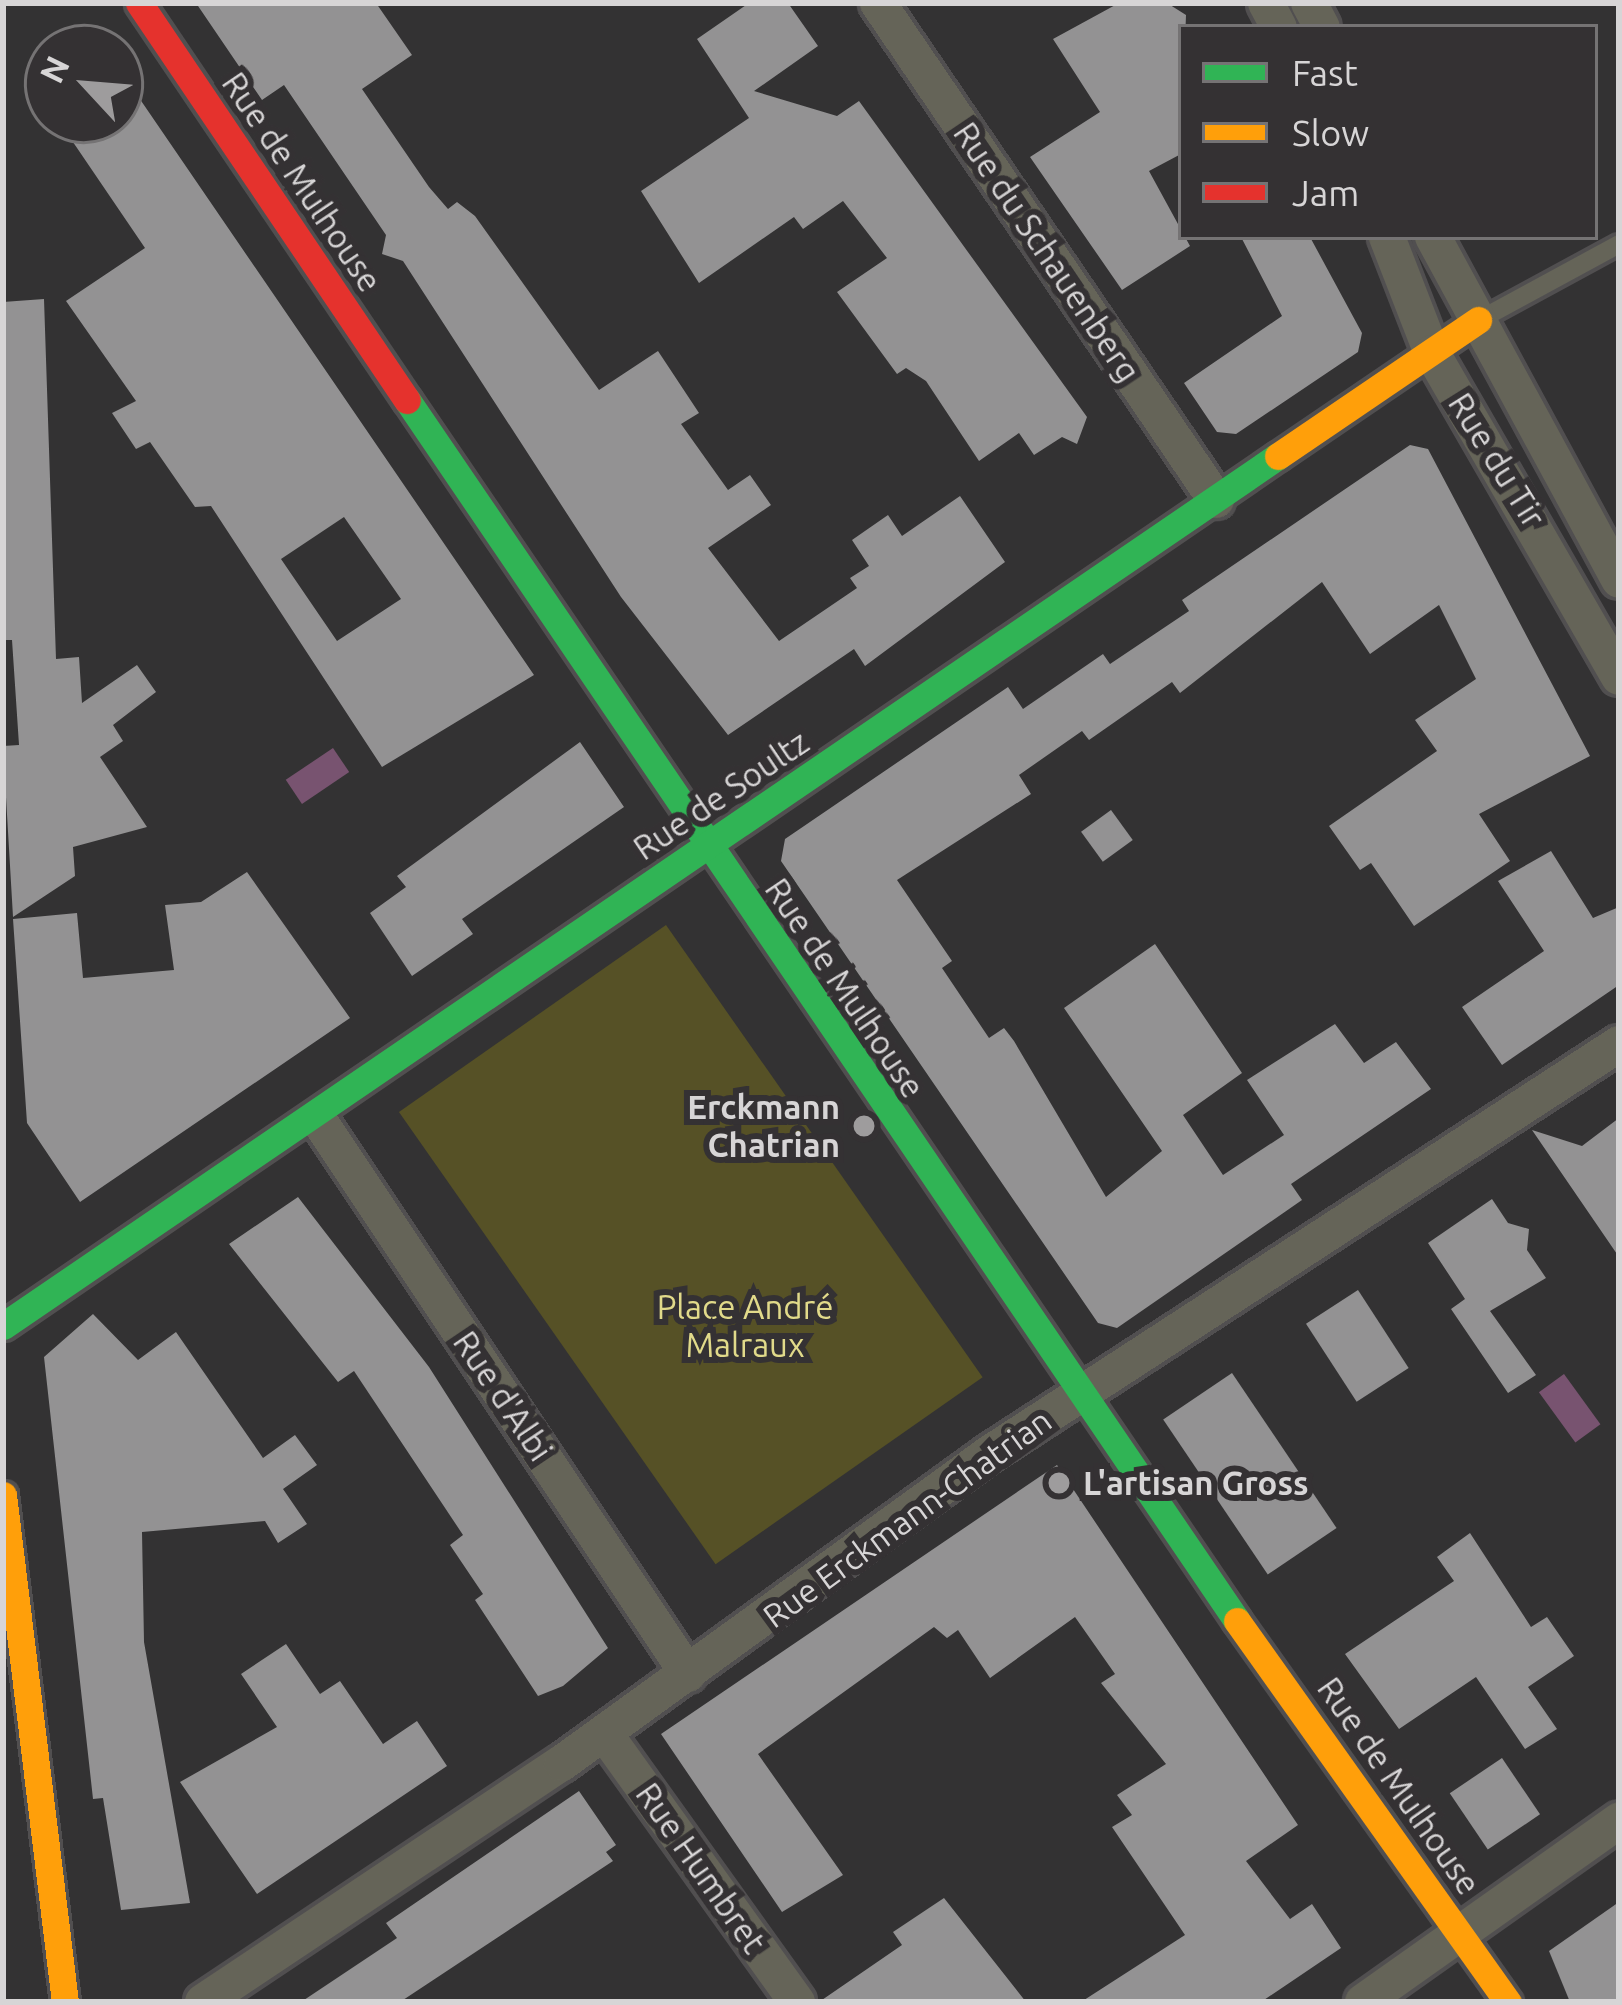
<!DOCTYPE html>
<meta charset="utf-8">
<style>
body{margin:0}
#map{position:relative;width:1622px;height:2005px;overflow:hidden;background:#333233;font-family:Ubuntu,sans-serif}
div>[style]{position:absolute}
.green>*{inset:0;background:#565126;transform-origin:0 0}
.water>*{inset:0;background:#785370;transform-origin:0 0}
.building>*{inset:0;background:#939293;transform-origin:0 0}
.roads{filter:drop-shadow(3px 0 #514f50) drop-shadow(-3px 0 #514f50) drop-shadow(0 3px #514f50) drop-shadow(0 -3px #514f50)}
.lane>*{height:18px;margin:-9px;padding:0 9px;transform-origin:9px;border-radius:9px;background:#656458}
.street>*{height:36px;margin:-18px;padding:0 18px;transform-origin:18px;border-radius:18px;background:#656458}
.fast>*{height:27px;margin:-13.5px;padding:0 13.5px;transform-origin:13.5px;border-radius:13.5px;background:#30b455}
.slow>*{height:27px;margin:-13.5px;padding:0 13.5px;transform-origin:13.5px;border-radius:13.5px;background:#ff9f0a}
.jam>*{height:27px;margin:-13.5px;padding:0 13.5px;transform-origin:13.5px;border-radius:13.5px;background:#e5322d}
.dots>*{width:33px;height:33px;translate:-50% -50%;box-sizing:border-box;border:6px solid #343133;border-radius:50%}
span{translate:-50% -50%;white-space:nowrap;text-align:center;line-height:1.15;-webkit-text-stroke:12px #343133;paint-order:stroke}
.street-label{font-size:33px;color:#d7d5d6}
.poi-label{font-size:33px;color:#d7d5d6;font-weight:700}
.right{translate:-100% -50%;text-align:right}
.left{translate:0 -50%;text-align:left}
.park-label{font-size:33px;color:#e1da8a}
.frame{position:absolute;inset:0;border:6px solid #d7d5d6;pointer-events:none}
.legend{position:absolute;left:1178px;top:24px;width:420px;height:216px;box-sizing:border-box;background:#343133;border:3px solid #757374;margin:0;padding:15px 21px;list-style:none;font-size:36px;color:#d7d5d6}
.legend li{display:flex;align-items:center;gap:24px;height:60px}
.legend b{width:60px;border:3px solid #757374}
.north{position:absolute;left:24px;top:24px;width:120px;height:120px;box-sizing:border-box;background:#343133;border:3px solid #757374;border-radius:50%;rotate:296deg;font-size:33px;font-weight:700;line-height:48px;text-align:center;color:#d7d5d6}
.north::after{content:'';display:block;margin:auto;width:42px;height:54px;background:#9e9c9d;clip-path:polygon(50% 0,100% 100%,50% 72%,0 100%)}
</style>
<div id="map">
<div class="green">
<div style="left:666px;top:925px;width:552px;height:326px;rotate:55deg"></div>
</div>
<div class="water">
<div style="left:333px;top:748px;width:29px;height:57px;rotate:56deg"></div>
<div style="left:1564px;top:1374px;width:62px;height:31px;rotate:54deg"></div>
</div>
<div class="building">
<div style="clip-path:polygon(196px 3px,376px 3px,412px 55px,362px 89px,429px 187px,448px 209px,457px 202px,475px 216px,599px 390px,658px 351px,699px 413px,681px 424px,728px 490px,750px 475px,771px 505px,708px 548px,779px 641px,857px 588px,850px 578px,869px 566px,852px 540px,888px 515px,902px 536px,960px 496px,1005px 562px,865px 666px,854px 649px,728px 735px,621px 597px,403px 261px,382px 254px,386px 235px,284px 85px,262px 100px)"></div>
<div style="clip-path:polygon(749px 3px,788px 3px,818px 46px,754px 91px,837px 116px,859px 101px,1087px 417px,1077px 444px,1062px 437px,1034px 455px,1019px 433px,979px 461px,926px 381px,906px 368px,897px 374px,837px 292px,887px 258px,843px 201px,803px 229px,794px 217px,699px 283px,641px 191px,749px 118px,697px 39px)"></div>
<div style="clip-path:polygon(1119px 3px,1167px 3px,1186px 15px,1181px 154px,1149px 171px,1190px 246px,1122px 290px,1030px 157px,1100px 112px,1053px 39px)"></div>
<div style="clip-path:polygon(evenodd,120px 70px,534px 675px,382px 767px,211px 506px,195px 507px,150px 442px,136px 449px,112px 413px,136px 401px,66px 301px,145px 248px,58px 120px,120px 120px,120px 70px,344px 517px,401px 599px,337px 641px,281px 559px,344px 517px)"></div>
<div style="clip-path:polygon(1241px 237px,1310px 237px,1362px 333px,1358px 352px,1236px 434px,1217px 432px,1184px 383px,1282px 316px)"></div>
<div style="clip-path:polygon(44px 299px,56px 659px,79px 657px,82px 703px,137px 665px,156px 692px,113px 725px,123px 741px,100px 757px,147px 827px,73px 847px,75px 876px,13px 917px,3px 746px,19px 745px,12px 640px,3px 640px,3px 302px)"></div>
<div style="clip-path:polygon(1410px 445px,1428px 449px,1590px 756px,1479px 814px,1510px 861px,1414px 926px,1371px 863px,1360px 870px,1329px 826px,1437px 751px,1415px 720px,1476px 679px,1439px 605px,1370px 654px,1322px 582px,1180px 693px,1172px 682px,1089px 740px,1082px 731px,1019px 775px,1031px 794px,897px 880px,952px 961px,942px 968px,989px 1038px,1004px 1028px,1014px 1041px,1106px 1197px,1162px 1151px,1064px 1008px,1155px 944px,1242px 1073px,1183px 1115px,1223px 1175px,1284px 1135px,1247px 1080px,1335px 1024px,1364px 1063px,1396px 1042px,1431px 1089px,1291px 1184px,1302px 1200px,1117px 1328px,1098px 1323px,781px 861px,785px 839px,1008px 687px,1023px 709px,1103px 654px,1110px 664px,1189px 611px,1182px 600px)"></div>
<div style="clip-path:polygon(580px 742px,624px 807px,462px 919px,473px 934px,412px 976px,370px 913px,406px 887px,397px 876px)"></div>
<div style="left:1111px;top:810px;width:37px;height:37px;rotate:54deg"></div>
<div style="clip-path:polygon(1551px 851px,1593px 918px,1619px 907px,1619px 985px,1502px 1065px,1462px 1007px,1544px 951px,1498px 881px)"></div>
<div style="clip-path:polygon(247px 872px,350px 1018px,80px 1202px,27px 1123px,13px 919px,77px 913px,83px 978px,174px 970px,165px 905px,201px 902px)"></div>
<div style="clip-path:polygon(1619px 1118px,1619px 1257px,1532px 1130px,1582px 1146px)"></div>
<div style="clip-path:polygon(298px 1197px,429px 1367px,608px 1648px,563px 1686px,538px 1696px,475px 1600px,483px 1594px,450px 1545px,463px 1535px,354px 1371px,338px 1382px,229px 1244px)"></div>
<div style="clip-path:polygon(1492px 1199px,1508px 1223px,1529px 1229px,1527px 1250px,1546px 1278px,1490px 1311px,1536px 1375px,1508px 1393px,1451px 1309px,1465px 1299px,1428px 1243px)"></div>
<div style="left:1358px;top:1290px;width:93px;height:62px;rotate:57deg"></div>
<div style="clip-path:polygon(93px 1314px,138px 1360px,176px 1332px,263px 1458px,295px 1435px,317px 1465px,283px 1489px,307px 1524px,278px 1543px,265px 1521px,142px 1532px,144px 1642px,190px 1903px,121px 1910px,103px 1798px,93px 1799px,44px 1357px)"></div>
<div style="left:1232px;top:1373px;width:187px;height:83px;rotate:56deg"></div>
<div style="clip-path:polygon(1057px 1465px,1298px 1825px,1246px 1861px,1290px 1919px,1312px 1904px,1341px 1948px,1261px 2002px,1081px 2002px,1185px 1935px,1112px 1827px,1132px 1815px,1117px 1795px,1166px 1764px,1101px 1683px,1115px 1674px,1075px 1617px,990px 1678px,958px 1630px,947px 1638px,934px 1627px,758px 1754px,843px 1875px,782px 1912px,661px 1734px)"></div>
<div style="clip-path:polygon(1470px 1533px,1531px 1627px,1547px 1617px,1574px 1656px,1528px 1687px,1557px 1729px,1525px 1749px,1476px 1677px,1399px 1729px,1345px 1654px,1454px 1581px,1437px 1557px)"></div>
<div style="clip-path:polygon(286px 1644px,320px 1694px,340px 1681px,383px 1744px,417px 1721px,447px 1766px,257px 1894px,180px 1782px,277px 1727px,241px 1674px)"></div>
<div style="left:1502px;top:1758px;width:68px;height:63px;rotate:56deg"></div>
<div style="clip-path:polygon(579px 1791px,616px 1845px,606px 1852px,613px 1861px,400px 2002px,301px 2002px,397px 1938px,386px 1923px)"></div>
<div style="clip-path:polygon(944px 1898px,1026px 2002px,819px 2002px,902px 1945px,893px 1932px)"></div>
<div style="clip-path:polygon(1619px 1902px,1619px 2002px,1570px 2002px,1549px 1951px)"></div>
</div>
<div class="roads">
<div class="lane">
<div style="left:1481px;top:319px;width:157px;rotate:-28.5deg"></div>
</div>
<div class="street">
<div style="left:878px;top:3px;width:601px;rotate:55.78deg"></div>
<div style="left:1266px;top:3px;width:27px;rotate:62deg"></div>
<div style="left:1309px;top:3px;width:27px;rotate:62deg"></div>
<div style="left:1387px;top:237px;width:124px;rotate:68.8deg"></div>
<div style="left:1432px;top:353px;width:374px;rotate:60deg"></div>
<div style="left:1433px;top:237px;width:390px;rotate:61.5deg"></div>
<div style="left:318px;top:1119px;width:667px;rotate:56.31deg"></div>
<div style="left:605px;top:1734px;width:330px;rotate:54.4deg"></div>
<div style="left:203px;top:2002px;width:431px;rotate:-33.7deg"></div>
<div style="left:562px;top:1763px;width:528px;rotate:-35.92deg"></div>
<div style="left:990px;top:1453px;width:750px;rotate:-33.03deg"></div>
<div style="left:1363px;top:2002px;width:314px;rotate:-35.3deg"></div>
</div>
<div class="fast">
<div style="left:407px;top:400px;width:1476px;rotate:55.79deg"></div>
<div style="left:3px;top:1326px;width:1544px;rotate:-34.31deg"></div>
</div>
<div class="slow">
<div style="left:1278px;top:456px;width:242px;rotate:-34.2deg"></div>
<div style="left:3px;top:1495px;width:511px;rotate:83.03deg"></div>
<div style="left:1237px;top:1621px;width:468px;rotate:54.6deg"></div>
</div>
<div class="jam">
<div style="left:139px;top:3px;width:479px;rotate:56deg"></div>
</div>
</div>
<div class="dots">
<div style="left:864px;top:1126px;background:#9e9c9d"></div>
<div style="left:1059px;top:1483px;background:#9e9c9d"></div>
</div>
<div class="street-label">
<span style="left:302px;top:182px;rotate:56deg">Rue de Mulhouse</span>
<span style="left:1047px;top:252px;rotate:56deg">Rue du Schauenberg</span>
<span style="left:1497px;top:460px;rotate:58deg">Rue du Tir</span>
<span style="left:721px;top:795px;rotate:-34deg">Rue de Soultz</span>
<span style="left:845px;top:988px;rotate:56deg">Rue de Mulhouse</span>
<span style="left:503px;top:1396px;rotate:56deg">Rue d'Albi</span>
<span style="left:907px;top:1518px;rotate:-36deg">Rue Erckmann-Chatrian</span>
<span style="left:1399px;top:1786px;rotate:55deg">Rue de Mulhouse</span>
<span style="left:701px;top:1868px;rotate:55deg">Rue Humbret</span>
</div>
<div class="poi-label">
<span class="right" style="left:840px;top:1126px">Erckmann<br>Chatrian</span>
<span class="left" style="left:1083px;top:1483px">L'artisan Gross</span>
</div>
<div class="park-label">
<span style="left:745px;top:1326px">Place André<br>Malraux</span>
</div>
<div class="frame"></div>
<ul class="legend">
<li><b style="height:15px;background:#30b455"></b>Fast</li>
<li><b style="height:15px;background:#ff9f0a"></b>Slow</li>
<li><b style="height:15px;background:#e5322d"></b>Jam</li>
</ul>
<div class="north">N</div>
</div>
